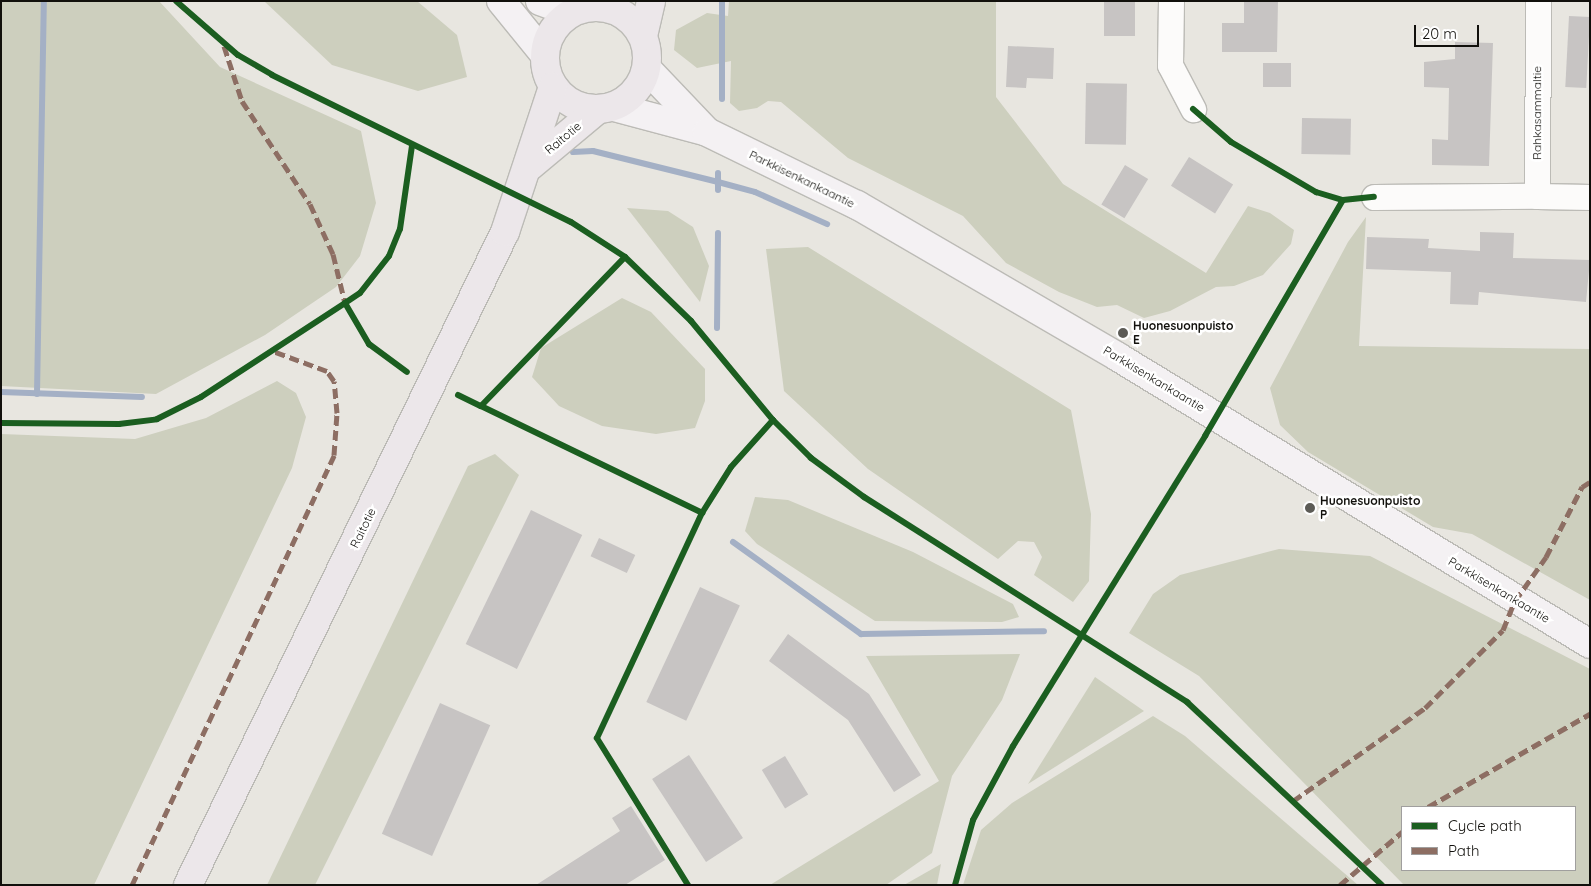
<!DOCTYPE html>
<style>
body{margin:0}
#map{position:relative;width:1591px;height:886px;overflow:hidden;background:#e8e6e0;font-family:Quicksand,sans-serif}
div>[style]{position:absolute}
.green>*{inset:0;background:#cdcfbe}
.stream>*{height:6px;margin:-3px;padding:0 3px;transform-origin:3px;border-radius:3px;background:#a4b0c5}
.building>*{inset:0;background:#c7c4c3;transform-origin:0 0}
.roads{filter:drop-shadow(1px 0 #bcbbb6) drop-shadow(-1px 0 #bcbbb6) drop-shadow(0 1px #bcbbb6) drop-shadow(0 -1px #bcbbb6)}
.street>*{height:25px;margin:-12.5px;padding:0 12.5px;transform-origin:12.5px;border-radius:12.5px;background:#fcfbfa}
.secondary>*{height:28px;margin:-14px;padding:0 14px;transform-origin:14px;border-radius:14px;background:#f4f1f3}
.primary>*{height:28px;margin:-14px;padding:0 14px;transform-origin:14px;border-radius:14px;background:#ece7ea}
.primary>.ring{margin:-14px;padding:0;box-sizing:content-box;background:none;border:28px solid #ece7ea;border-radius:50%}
.quiet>*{height:5px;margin-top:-2.5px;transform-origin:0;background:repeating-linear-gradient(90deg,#8d6e63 0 10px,transparent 0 15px)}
.cycleway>*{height:6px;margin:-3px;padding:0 3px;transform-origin:3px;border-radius:3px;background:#1b5e20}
.dots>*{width:14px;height:14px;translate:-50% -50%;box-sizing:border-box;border:2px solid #fff;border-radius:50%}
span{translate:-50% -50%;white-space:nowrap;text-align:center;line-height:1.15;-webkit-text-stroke:5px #fff;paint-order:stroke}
.street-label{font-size:12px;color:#11100c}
.poi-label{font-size:12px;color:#11100c;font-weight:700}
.left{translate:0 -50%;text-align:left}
.frame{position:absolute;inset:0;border:2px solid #11100c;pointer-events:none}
.legend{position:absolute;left:1401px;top:806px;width:175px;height:65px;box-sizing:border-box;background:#fff;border:1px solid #a09f9e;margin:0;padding:6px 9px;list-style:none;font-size:15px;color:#11100c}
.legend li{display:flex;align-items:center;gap:10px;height:25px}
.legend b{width:25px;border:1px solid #a09f9e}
.scale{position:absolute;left:1414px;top:25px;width:65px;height:22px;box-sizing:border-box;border:2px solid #11100c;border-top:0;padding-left:6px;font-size:15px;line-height:18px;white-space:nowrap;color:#11100c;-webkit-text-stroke:4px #fff;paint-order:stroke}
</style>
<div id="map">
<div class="green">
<div style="clip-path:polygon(1px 1px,159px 1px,220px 67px,361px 131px,376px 203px,360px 256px,336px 287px,265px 335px,156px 394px,1px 386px)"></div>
<div style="clip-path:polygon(264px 1px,417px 1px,457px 35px,467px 77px,418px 91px,332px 65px)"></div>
<div style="clip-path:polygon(729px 1px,996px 1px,996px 97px,1063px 184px,1206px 273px,1248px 206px,1270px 213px,1294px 230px,1291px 244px,1263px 275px,1234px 286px,1216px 287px,1170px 311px,1144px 318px,1117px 305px,1097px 307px,1059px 292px,1006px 263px,963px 216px,848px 158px,781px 102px,768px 101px,757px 108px,739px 111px,730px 103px,731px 61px,697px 68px,674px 50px,676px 30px,707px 13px,728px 16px)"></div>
<div style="clip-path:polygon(627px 208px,668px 211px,693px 227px,709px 266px,700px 302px)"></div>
<div style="clip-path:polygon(1366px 217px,1359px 346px,1590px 349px,1590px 600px,1472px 534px,1433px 527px,1308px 452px,1280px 425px,1270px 388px,1348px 242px)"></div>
<div style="clip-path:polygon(808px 247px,1071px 410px,1091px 514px,1089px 581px,1073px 602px,1034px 575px,1042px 557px,1034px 542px,1018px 541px,998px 559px,868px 469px,784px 391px,766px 249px)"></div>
<div style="clip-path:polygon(622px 298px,651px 312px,705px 369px,705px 401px,695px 428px,656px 434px,602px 426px,559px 406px,532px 377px,541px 348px)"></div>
<div style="clip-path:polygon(277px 381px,296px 393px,306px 417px,292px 468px,94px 885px,1px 885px,1px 434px,135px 439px,206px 418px)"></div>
<div style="clip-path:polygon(495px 454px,519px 475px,315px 885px,267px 885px,468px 466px)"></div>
<div style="clip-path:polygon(755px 497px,788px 500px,913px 552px,1013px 604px,1019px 617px,1002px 622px,875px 621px,757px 544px,745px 531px)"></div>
<div style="clip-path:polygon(evenodd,1279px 549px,1370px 556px,1590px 669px,1590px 885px,1404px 885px,1199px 676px,1129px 633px,1153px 594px,1180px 575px,1279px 549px,1402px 807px,1575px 807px,1575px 870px,1402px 870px,1402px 807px)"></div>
<div style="clip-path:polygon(1020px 654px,1002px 700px,952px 776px,932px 853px,886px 885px,770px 885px,939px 781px,866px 656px)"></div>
<div style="clip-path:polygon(1095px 677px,1144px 711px,1028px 784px)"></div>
<div style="clip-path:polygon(1153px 716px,1185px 736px,1358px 885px,963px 885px,981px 830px,1012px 803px)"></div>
<div style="clip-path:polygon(941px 864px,937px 885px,904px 885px)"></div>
</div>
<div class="stream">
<div style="left:722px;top:99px;width:98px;rotate:-90deg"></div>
<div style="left:573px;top:152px;width:20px;rotate:-3deg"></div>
<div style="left:593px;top:151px;width:129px;rotate:13.9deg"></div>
<div style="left:718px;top:182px;width:38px;rotate:15deg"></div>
<div style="left:755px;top:192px;width:79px;rotate:24deg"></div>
<div style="left:718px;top:173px;width:17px;rotate:90deg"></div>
<div style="left:717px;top:328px;width:95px;rotate:-89.4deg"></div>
<div style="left:1px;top:392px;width:141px;rotate:2deg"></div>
<div style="left:37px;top:394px;width:393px;rotate:-89deg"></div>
<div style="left:733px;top:542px;width:158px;rotate:35.7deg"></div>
<div style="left:861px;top:634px;width:183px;rotate:-0.9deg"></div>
</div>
<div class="building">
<div style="left:1104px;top:1px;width:31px;height:35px"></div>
<div style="clip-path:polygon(1244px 1px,1278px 1px,1277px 52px,1222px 52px,1222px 23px,1244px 23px)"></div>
<div style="left:1569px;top:16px;width:21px;height:71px;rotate:3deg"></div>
<div style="clip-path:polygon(1455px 42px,1493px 43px,1489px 166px,1432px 165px,1432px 139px,1448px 140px,1449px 88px,1424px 87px,1424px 62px,1455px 59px)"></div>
<div style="clip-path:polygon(1008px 46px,1054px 48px,1053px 79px,1027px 78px,1026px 88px,1006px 87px)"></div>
<div style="left:1291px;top:63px;width:24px;height:28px;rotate:90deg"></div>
<div style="left:1086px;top:83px;width:41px;height:61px;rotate:1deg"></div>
<div style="left:1302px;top:118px;width:49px;height:36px;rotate:1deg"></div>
<div style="left:1189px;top:157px;width:52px;height:34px;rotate:32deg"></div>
<div style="left:1125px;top:165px;width:27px;height:46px;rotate:31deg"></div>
<div style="clip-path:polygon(1480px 232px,1514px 233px,1513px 258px,1590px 260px,1586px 302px,1479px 292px,1478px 305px,1450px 304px,1451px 272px,1366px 269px,1367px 237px,1429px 239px,1428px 248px,1480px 251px)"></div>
<div style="left:531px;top:510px;width:57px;height:149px;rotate:26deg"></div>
<div style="left:599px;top:538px;width:40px;height:20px;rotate:25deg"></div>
<div style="left:700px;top:587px;width:44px;height:127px;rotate:25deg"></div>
<div style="clip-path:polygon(788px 634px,869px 694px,921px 775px,894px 792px,848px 720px,769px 661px)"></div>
<div style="left:440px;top:703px;width:55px;height:143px;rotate:24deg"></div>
<div style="left:689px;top:755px;width:99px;height:44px;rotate:57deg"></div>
<div style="left:785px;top:756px;width:45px;height:27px;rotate:59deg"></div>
<div style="clip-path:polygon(631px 806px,665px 860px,625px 885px,536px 885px,620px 831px,612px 818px)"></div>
</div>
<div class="roads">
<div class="street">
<div style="left:1171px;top:1px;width:64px;rotate:90.9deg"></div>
<div style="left:1170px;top:65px;width:50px;rotate:62.4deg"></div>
<div style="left:1537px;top:196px;width:53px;rotate:1.1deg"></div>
<div style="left:1374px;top:197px;width:163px;rotate:-0.4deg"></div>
<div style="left:1537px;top:196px;width:195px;rotate:-89.7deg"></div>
</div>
<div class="secondary">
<div style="left:501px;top:1px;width:68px;rotate:50.9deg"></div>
<div style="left:540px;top:1px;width:33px;rotate:20deg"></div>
<div style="left:647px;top:69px;width:86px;rotate:46.4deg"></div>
<div style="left:614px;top:107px;width:96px;rotate:15deg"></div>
<div style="left:707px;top:132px;width:167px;rotate:26deg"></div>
<div style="left:857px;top:205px;width:302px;rotate:30.2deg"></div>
<div style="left:1118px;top:357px;width:552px;rotate:31.3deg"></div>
</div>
<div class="primary">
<div class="ring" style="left:545px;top:7px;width:74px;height:74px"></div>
<div style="left:643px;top:36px;width:36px;rotate:-77deg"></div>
<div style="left:530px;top:166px;width:87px;rotate:-39.9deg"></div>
<div style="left:188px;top:885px;width:726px;rotate:-64.11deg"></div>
<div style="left:505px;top:232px;width:153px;rotate:-71.7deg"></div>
</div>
</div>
<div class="quiet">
<div style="left:224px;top:46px;width:58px;rotate:71.9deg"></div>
<div style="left:242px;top:101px;width:123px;rotate:56.6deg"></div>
<div style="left:310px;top:204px;width:55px;rotate:65.3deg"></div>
<div style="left:333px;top:254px;width:50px;rotate:76.2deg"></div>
<div style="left:1293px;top:801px;width:161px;rotate:-35.2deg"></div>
<div style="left:1425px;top:708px;width:110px;rotate:-45deg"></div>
<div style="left:1503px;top:630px;width:31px;rotate:-68deg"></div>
<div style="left:1515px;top:601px;width:54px;rotate:-54.8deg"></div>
<div style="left:1546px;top:557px;width:79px;rotate:-62.8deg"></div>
<div style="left:1582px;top:487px;width:9px;rotate:-32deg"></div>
<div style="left:1428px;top:807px;width:187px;rotate:-29.9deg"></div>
<div style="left:132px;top:885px;width:475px;rotate:-64.8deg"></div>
<div style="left:334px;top:455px;width:42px;rotate:-85.9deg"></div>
<div style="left:337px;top:413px;width:32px;rotate:-95deg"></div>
<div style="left:334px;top:381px;width:12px;rotate:-125deg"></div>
<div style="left:327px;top:371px;width:58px;rotate:-159.7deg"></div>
<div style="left:1340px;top:885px;width:82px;rotate:-40.5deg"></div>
</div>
<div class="cycleway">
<div style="left:176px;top:1px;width:82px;rotate:41.1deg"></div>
<div style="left:238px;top:55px;width:39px;rotate:30deg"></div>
<div style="left:272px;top:75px;width:333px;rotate:26.2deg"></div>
<div style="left:571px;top:222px;width:64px;rotate:32.9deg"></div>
<div style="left:625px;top:257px;width:92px;rotate:44.1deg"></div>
<div style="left:691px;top:321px;width:129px;rotate:50.4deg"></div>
<div style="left:773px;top:420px;width:54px;rotate:45deg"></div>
<div style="left:811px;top:458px;width:66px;rotate:36.3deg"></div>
<div style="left:864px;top:497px;width:383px;rotate:32.4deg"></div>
<div style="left:1187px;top:702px;width:267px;rotate:43.2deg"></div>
<div style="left:1193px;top:109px;width:50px;rotate:41deg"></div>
<div style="left:1231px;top:142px;width:99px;rotate:30.5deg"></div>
<div style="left:1316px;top:192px;width:28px;rotate:17deg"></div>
<div style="left:345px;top:303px;width:18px;rotate:-34deg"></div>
<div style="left:360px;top:293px;width:47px;rotate:-51.9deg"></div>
<div style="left:389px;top:256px;width:29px;rotate:-68deg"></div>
<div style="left:400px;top:229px;width:84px;rotate:-81.8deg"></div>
<div style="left:458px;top:395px;width:25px;rotate:26deg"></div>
<div style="left:481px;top:406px;width:207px;rotate:-46deg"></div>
<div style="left:481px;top:406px;width:246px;rotate:25.8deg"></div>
<div style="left:702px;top:513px;width:54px;rotate:-57.8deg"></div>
<div style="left:731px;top:467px;width:63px;rotate:-48.2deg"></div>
<div style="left:1px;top:423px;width:118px;rotate:0.5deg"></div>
<div style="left:119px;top:424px;width:38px;rotate:-7deg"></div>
<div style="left:157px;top:419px;width:49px;rotate:-26.6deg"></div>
<div style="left:201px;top:397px;width:172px;rotate:-33.1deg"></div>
<div style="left:345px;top:303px;width:48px;rotate:59.7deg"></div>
<div style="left:369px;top:344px;width:47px;rotate:36.4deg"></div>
<div style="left:688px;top:885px;width:173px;rotate:-121.8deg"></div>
<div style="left:597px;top:738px;width:248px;rotate:-65deg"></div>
<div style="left:955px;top:885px;width:67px;rotate:-74.5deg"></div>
<div style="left:973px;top:820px;width:84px;rotate:-61.6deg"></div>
<div style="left:1013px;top:746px;width:365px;rotate:-58.2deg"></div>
<div style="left:1205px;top:436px;width:273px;rotate:-59.7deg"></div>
<div style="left:1343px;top:200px;width:31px;rotate:-6deg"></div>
</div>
<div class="dots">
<div style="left:1123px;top:333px;background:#5c5b56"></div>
<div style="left:1310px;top:508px;background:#5c5b56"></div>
</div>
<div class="street-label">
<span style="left:1537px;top:113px;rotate:-90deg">Rahkasammaltie</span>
<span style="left:563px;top:138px;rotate:-40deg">Raitotie</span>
<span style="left:802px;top:179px;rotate:26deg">Parkkisenkankaantie</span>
<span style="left:1154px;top:379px;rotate:31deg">Parkkisenkankaantie</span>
<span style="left:363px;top:528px;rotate:-64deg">Raitotie</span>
<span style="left:1499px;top:590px;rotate:31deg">Parkkisenkankaantie</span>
</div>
<div class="poi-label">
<span class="left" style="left:1133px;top:333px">Huonesuonpuisto<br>E</span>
<span class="left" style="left:1320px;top:508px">Huonesuonpuisto<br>P</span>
</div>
<div class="frame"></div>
<ul class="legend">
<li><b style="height:6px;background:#1b5e20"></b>Cycle path</li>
<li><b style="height:6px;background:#8d6e63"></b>Path</li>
</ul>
<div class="scale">20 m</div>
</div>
